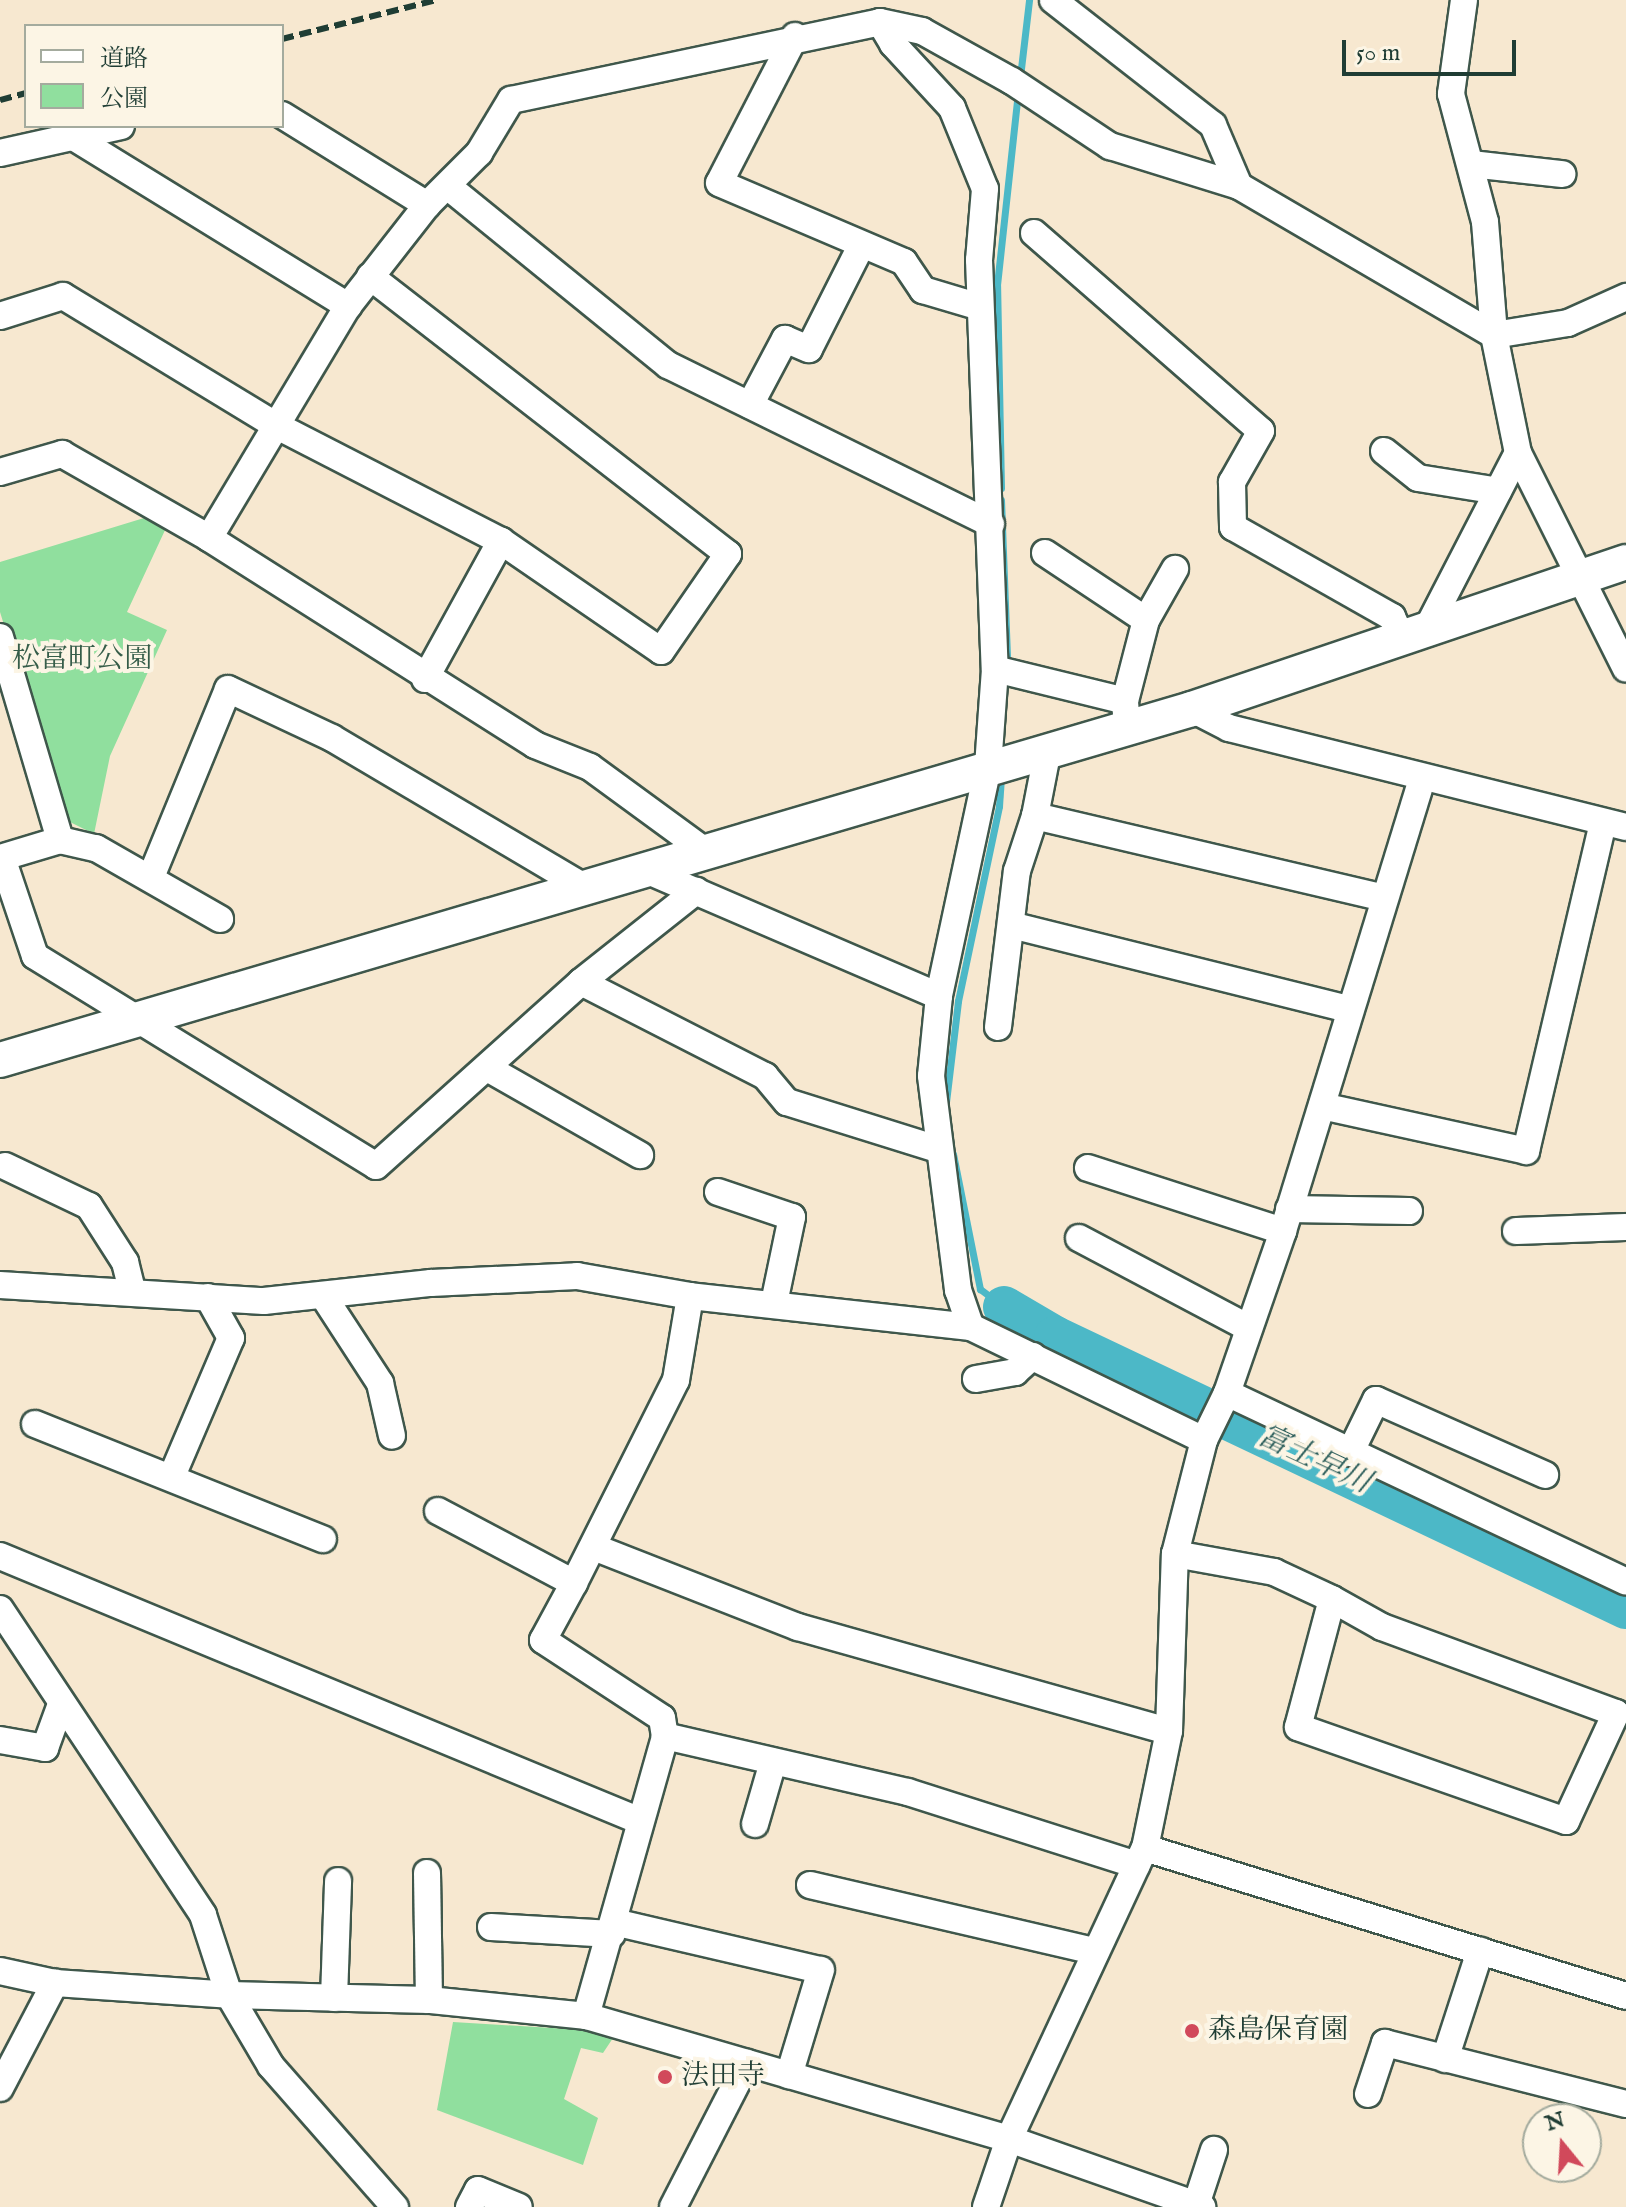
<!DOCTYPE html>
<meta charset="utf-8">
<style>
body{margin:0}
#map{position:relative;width:1626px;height:2207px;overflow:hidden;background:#f7e8d0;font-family:"IM FELL English","Noto Serif JP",serif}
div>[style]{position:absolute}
.green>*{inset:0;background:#90df9e}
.stream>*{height:7px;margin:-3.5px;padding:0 3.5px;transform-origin:3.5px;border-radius:3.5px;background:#4cb8c7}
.river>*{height:42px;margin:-21px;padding:0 21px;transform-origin:21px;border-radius:21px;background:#4cb8c7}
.roads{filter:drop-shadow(2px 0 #3f574b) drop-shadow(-2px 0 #3f574b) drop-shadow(0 2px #3f574b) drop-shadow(0 -2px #3f574b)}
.minor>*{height:26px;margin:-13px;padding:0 13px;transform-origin:13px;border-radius:13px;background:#fff}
.tertiary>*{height:34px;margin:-17px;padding:0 17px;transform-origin:17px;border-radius:17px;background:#fff}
.rail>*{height:6px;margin-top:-3px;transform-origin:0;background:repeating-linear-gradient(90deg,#1f3d34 0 12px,transparent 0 18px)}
.dots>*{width:22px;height:22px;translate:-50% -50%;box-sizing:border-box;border:4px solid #fcf5e5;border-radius:50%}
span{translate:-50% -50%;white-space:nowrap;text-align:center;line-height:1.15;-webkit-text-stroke:8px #fcf5e5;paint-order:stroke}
.park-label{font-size:28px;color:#365d49}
.poi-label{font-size:28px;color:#1f3d34}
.left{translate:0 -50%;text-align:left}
.water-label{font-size:30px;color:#2a5c59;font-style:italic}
.legend{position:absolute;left:24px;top:24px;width:260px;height:104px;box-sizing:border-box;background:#fcf5e5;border:2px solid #a4ab9e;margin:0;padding:10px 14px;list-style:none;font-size:24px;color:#1f3d34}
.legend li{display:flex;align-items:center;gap:16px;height:40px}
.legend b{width:40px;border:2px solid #a4ab9e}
.north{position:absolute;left:1522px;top:2103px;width:80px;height:80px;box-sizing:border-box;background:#fcf5e5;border:2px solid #a4ab9e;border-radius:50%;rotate:342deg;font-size:22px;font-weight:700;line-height:32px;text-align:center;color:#1f3d34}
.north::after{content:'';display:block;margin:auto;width:28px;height:36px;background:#d1495b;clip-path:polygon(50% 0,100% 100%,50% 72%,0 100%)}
.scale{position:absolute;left:1342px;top:40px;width:174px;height:36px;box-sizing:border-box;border:4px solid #1f3d34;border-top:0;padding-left:10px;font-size:24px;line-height:28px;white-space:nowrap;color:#1f3d34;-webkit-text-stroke:6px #fcf5e5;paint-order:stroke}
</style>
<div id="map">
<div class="green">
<div style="clip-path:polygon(144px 518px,166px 528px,127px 612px,167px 630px,110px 756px,94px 834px,64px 819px,0 612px,0 562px)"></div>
<div style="clip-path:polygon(453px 2022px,617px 2032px,603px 2053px,581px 2048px,564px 2099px,598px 2118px,583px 2165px,437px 2110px)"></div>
</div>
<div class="stream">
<div style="left:1020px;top:77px;width:78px;rotate:-83.3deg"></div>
<div style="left:1001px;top:488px;width:203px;rotate:-91.1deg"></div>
<div style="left:997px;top:285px;width:193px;rotate:-83.8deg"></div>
<div style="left:1001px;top:500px;width:156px;rotate:87.8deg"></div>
<div style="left:946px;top:1102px;width:102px;rotate:-83.2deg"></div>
<div style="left:958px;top:1001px;width:199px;rotate:-78.1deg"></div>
<div style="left:999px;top:806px;width:30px;rotate:-86deg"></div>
<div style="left:953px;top:1154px;width:138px;rotate:78.7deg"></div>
<div style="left:980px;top:1289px;width:30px;rotate:37deg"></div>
</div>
<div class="river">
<div style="left:1004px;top:1307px;width:59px;rotate:30.5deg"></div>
<div style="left:1055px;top:1337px;width:632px;rotate:25.39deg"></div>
</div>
<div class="roads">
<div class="minor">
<div style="left:1053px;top:0;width:203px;rotate:38deg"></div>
<div style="left:1213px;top:125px;width:66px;rotate:66.9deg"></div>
<div style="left:1464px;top:0;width:95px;rotate:97.9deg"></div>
<div style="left:1451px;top:94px;width:132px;rotate:75.1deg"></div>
<div style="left:1485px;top:222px;width:113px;rotate:85.4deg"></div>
<div style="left:1494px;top:335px;width:120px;rotate:78.5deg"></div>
<div style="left:1518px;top:453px;width:241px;rotate:63.4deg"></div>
<div style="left:880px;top:22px;width:43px;rotate:12.1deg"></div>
<div style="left:922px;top:31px;width:103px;rotate:29.1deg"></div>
<div style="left:1012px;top:81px;width:118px;rotate:33.6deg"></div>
<div style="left:1110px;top:146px;width:135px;rotate:17.2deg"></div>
<div style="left:1239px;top:186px;width:295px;rotate:30.3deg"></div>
<div style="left:1494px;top:335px;width:75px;rotate:-9.2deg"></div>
<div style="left:1568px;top:323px;width:64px;rotate:-24.1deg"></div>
<div style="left:795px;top:36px;width:165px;rotate:117.3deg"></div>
<div style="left:719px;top:183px;width:201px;rotate:23.1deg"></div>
<div style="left:904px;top:262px;width:34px;rotate:56deg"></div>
<div style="left:923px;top:290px;width:59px;rotate:16.6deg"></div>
<div style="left:282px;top:115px;width:171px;rotate:31.8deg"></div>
<div style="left:75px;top:138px;width:321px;rotate:31.6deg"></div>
<div style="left:0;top:153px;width:124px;rotate:-12.6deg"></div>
<div style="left:1471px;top:164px;width:92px;rotate:6.3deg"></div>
<div style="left:450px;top:188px;width:281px;rotate:39.1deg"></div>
<div style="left:668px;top:365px;width:360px;rotate:26.2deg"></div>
<div style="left:1034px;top:233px;width:301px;rotate:41.1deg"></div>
<div style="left:1261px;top:431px;width:59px;rotate:119.6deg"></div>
<div style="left:1232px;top:482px;width:45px;rotate:88.7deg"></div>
<div style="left:1233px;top:527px;width:183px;rotate:29.5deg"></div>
<div style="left:1392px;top:617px;width:21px;rotate:65deg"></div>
<div style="left:0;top:316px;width:66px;rotate:-17.6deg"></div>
<div style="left:63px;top:296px;width:250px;rotate:31.3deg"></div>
<div style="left:277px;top:426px;width:252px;rotate:27.2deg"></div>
<div style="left:501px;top:541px;width:194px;rotate:34.5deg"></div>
<div style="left:661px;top:651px;width:118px;rotate:-55.4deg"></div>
<div style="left:728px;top:554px;width:453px;rotate:-142.2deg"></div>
<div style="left:750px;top:405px;width:75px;rotate:-62.1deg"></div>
<div style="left:785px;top:339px;width:26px;rotate:23deg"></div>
<div style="left:809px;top:349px;width:115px;rotate:-63.2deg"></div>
<div style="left:1384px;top:451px;width:43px;rotate:38.5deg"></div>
<div style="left:1418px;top:478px;width:81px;rotate:9.2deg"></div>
<div style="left:0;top:472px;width:65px;rotate:-16.2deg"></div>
<div style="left:62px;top:454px;width:169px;rotate:29.7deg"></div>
<div style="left:209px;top:538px;width:270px;rotate:-59.1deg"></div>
<div style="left:348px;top:306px;width:128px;rotate:-52deg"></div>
<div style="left:427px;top:205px;width:74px;rotate:-45deg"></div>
<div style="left:479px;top:153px;width:62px;rotate:-58.9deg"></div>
<div style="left:511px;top:100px;width:377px;rotate:-11.9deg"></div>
<div style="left:880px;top:22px;width:26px;rotate:59deg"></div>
<div style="left:893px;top:44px;width:87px;rotate:47.3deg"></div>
<div style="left:952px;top:108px;width:87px;rotate:67.8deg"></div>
<div style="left:985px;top:189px;width:71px;rotate:94.8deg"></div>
<div style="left:979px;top:260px;width:409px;rotate:87.8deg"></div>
<div style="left:995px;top:669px;width:98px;rotate:94.1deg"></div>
<div style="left:988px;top:767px;width:234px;rotate:102.1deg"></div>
<div style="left:939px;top:996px;width:80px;rotate:95.7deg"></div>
<div style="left:931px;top:1076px;width:216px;rotate:82.8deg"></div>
<div style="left:958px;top:1290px;width:39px;rotate:71deg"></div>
<div style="left:209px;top:538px;width:386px;rotate:32.4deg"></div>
<div style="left:535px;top:745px;width:59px;rotate:21.8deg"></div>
<div style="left:590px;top:767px;width:144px;rotate:36.2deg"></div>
<div style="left:1045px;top:553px;width:121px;rotate:33.6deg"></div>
<div style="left:1428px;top:627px;width:196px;rotate:-62.7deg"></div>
<div style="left:0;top:637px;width:212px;rotate:73.5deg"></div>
<div style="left:60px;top:840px;width:63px;rotate:163.3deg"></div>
<div style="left:995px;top:669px;width:134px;rotate:13.8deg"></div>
<div style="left:425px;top:679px;width:158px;rotate:-61.2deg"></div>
<div style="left:1192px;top:709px;width:42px;rotate:27.2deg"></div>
<div style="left:1229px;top:728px;width:409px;rotate:14deg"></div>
<div style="left:1127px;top:725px;width:24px;rotate:-95deg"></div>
<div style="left:1125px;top:701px;width:84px;rotate:-75.5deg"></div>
<div style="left:1146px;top:620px;width:59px;rotate:-60.4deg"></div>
<div style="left:1035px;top:816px;width:359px;rotate:13.2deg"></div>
<div style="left:60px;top:840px;width:37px;rotate:13deg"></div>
<div style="left:96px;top:848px;width:143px;rotate:29.8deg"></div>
<div style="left:2px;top:858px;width:103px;rotate:71.4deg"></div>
<div style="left:35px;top:956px;width:400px;rotate:31.6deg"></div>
<div style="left:376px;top:1166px;width:275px;rotate:-41.9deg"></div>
<div style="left:581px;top:982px;width:147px;rotate:-38.4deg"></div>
<div style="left:646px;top:870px;width:319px;rotate:23.3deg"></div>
<div style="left:151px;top:877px;width:203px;rotate:-67.7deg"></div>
<div style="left:228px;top:689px;width:115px;rotate:25.2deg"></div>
<div style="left:332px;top:738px;width:293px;rotate:30.6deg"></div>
<div style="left:1011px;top:925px;width:348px;rotate:14deg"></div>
<div style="left:581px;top:982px;width:207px;rotate:27.1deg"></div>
<div style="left:765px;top:1076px;width:34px;rotate:50deg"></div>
<div style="left:787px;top:1102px;width:157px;rotate:17.4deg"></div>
<div style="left:998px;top:1027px;width:157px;rotate:-83.1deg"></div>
<div style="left:1017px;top:871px;width:58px;rotate:-71.9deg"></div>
<div style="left:1035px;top:816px;width:68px;rotate:-79deg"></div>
<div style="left:489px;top:1069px;width:174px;rotate:29.7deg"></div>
<div style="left:1322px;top:1106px;width:209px;rotate:12.4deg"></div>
<div style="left:1526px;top:1151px;width:337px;rotate:-76.8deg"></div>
<div style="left:5px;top:1166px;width:93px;rotate:25.5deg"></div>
<div style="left:89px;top:1206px;width:67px;rotate:57.3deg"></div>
<div style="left:125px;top:1262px;width:30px;rotate:76deg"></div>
<div style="left:1088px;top:1168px;width:205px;rotate:17.9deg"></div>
<div style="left:718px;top:1192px;width:78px;rotate:18.7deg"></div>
<div style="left:792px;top:1217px;width:88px;rotate:101.8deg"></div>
<div style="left:1289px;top:1209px;width:120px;rotate:1deg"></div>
<div style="left:1516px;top:1231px;width:110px;rotate:-2.1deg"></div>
<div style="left:1079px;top:1238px;width:192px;rotate:27.9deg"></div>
<div style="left:0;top:1285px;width:264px;rotate:3.5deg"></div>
<div style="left:264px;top:1301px;width:168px;rotate:-6.2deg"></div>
<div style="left:431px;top:1283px;width:146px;rotate:-2.7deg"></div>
<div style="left:577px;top:1276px;width:115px;rotate:10deg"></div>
<div style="left:690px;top:1296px;width:283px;rotate:6.3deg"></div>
<div style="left:971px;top:1327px;width:259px;rotate:25.9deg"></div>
<div style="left:324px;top:1297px;width:103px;rotate:56.9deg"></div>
<div style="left:380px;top:1383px;width:54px;rotate:77.2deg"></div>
<div style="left:976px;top:1379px;width:40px;rotate:-10deg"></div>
<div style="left:1015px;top:1372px;width:24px;rotate:-42deg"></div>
<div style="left:1227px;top:1393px;width:441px;rotate:25.3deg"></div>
<div style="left:35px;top:1424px;width:310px;rotate:21.8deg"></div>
<div style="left:1350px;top:1453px;width:59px;rotate:-63.9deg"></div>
<div style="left:1376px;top:1400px;width:185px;rotate:23.9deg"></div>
<div style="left:172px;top:1476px;width:150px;rotate:-66.9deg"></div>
<div style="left:231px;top:1338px;width:47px;rotate:-119.3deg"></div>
<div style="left:438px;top:1511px;width:154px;rotate:27.9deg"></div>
<div style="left:574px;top:1583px;width:227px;rotate:-63.3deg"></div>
<div style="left:676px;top:1380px;width:85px;rotate:-80.5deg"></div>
<div style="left:596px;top:1548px;width:217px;rotate:21.4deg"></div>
<div style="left:798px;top:1627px;width:385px;rotate:15.7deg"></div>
<div style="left:1175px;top:1554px;width:101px;rotate:10.3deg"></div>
<div style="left:1274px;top:1572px;width:64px;rotate:25deg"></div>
<div style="left:1332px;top:1599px;width:57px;rotate:29.2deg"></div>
<div style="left:1382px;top:1627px;width:249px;rotate:20.2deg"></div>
<div style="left:1616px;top:1713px;width:119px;rotate:114.8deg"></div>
<div style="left:1566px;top:1821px;width:284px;rotate:-160.7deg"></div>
<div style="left:1298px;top:1727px;width:132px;rotate:-75.1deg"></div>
<div style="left:0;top:1556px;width:693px;rotate:22.49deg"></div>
<div style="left:574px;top:1583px;width:65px;rotate:118.5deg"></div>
<div style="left:543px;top:1640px;width:142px;rotate:33.2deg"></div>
<div style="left:662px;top:1718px;width:18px;rotate:81deg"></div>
<div style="left:0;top:1609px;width:367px;rotate:56.4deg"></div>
<div style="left:203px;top:1915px;width:84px;rotate:72deg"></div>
<div style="left:229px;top:1995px;width:82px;rotate:59.4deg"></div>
<div style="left:271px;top:2066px;width:188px;rotate:48.7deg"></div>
<div style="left:0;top:1740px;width:46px;rotate:10.1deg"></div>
<div style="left:45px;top:1748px;width:47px;rotate:-70deg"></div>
<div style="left:755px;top:1824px;width:65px;rotate:-73.8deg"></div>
<div style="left:1145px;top:1848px;width:503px;rotate:17.1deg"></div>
<div style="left:427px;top:1873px;width:127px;rotate:89.1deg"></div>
<div style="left:810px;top:1885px;width:292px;rotate:13.1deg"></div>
<div style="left:614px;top:1922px;width:212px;rotate:13.1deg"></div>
<div style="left:821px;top:1970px;width:110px;rotate:106.9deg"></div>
<div style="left:491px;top:1927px;width:121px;rotate:3.3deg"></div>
<div style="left:0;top:1971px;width:56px;rotate:12.3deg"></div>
<div style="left:55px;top:1983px;width:174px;rotate:3.9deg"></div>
<div style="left:229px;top:1995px;width:200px;rotate:1.4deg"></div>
<div style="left:429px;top:2000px;width:158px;rotate:5.8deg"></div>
<div style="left:586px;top:2016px;width:441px;rotate:16.2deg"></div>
<div style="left:1009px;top:2139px;width:205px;rotate:19.4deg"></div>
<div style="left:334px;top:1998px;width:117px;rotate:-88deg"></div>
<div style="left:586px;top:2016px;width:291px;rotate:-74.2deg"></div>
<div style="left:665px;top:1736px;width:249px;rotate:13deg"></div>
<div style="left:908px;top:1792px;width:240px;rotate:17.7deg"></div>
<div style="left:1445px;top:2059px;width:114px;rotate:-72deg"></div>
<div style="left:0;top:2088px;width:119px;rotate:-62.4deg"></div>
<div style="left:1368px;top:2094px;width:54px;rotate:-71.6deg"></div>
<div style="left:1385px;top:2043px;width:249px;rotate:14.2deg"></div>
<div style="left:1196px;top:2205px;width:58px;rotate:-71.9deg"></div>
<div style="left:469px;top:2207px;width:19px;rotate:-62deg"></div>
<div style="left:478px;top:2190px;width:44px;rotate:22.5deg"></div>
<div style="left:673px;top:2207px;width:162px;rotate:-62.8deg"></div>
<div style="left:986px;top:2207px;width:72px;rotate:-71.3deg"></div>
<div style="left:1009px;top:2139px;width:321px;rotate:-65deg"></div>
<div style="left:1145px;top:1848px;width:119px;rotate:-78.4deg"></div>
<div style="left:1169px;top:1731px;width:177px;rotate:-88.1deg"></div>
<div style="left:1175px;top:1554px;width:118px;rotate:-75.7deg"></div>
<div style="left:1204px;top:1440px;width:52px;rotate:-63.9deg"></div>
<div style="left:1227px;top:1393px;width:171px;rotate:-70.9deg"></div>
<div style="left:1283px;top:1231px;width:472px;rotate:-72.9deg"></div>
</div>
<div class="tertiary">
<div style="left:0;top:1060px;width:1243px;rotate:-16.41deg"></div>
<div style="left:1192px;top:709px;width:458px;rotate:-18.7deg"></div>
</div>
</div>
<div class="rail">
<div style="left:282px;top:39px;width:159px;rotate:-14.2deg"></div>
<div style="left:0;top:100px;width:27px;rotate:-15deg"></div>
</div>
<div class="dots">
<div style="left:1192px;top:2031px;background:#d1495b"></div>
<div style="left:665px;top:2077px;background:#d1495b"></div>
</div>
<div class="park-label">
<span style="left:82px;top:660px">松富町公園</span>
</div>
<div class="poi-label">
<span class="left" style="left:1208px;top:2031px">森島保育園</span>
<span class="left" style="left:681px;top:2077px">法田寺</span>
</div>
<div class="water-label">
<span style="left:1314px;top:1460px;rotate:25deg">富士早川</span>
</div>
<ul class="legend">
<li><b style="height:10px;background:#fff"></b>道路</li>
<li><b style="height:22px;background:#90df9e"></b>公園</li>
</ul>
<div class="north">N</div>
<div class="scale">50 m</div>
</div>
